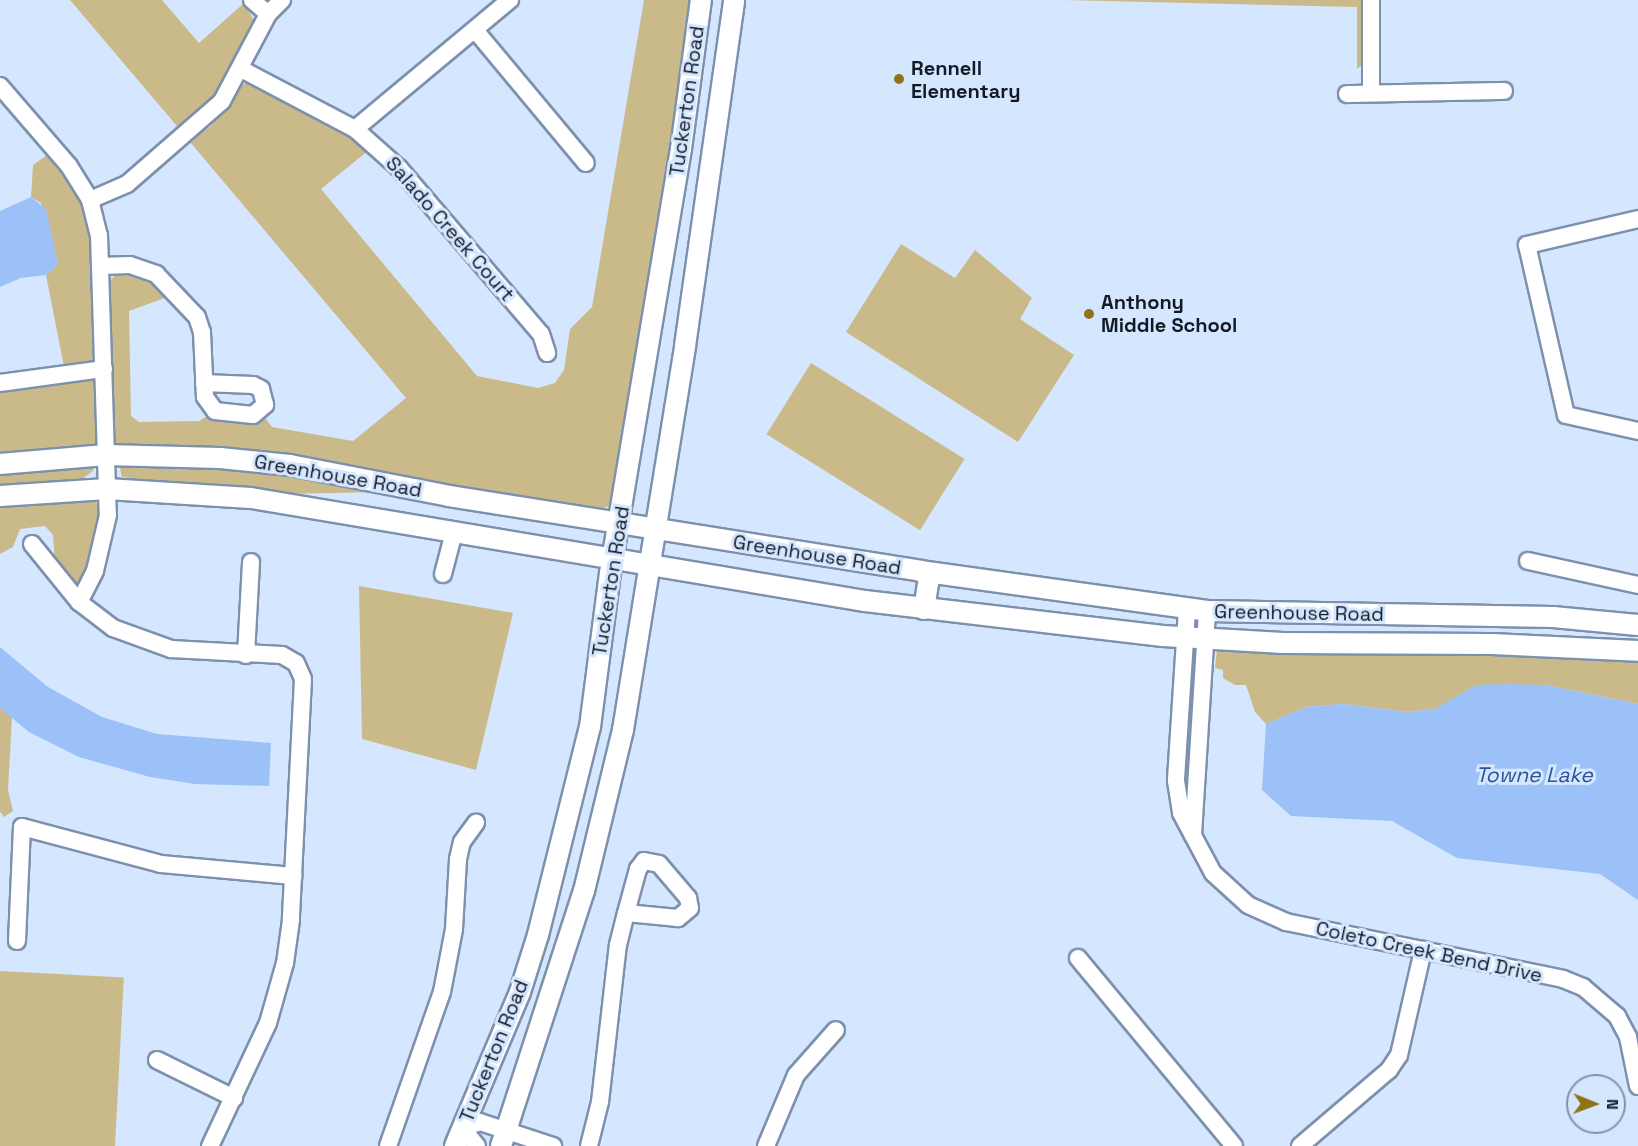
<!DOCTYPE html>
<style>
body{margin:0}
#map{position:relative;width:1638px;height:1146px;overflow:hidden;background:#d5e6ff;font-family:"Space Grotesk",sans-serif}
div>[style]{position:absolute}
.green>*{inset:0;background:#cbba89;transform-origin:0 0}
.water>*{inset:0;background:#9bc1f8}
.roads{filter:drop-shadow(2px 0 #7d90ad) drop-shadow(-2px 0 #7d90ad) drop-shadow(0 2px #7d90ad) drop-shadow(0 -2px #7d90ad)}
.minor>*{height:16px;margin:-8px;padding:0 8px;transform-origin:8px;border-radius:8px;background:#fff}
.major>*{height:20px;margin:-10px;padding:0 10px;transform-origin:10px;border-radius:10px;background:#fff}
.dots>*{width:16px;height:16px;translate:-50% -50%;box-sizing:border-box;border:3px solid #d5e6ff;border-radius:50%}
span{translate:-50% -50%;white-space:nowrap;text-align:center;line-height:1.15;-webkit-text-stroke:6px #d5e6ff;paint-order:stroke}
.poi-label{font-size:20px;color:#131a25;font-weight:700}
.left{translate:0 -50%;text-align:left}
.street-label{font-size:20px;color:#131a25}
.water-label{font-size:21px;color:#285597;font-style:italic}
.north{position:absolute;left:1566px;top:1074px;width:60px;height:60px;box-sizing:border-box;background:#d5e6ff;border:2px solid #8794a8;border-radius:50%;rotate:91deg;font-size:16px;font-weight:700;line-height:24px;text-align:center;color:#131a25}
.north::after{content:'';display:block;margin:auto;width:21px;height:27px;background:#8f7317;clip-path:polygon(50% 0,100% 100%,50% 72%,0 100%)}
</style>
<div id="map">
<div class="green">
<div style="clip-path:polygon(70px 0,162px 0,199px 43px,244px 3px,256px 24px,217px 96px,182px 132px)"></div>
<div style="clip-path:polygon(644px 0,695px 0,612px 506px,605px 507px,604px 512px,386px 492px,277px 494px,122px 477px,113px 438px,109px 282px,120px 270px,148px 276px,173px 295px,129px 311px,131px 416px,139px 422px,199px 421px,212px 413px,255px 422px,266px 419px,272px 427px,353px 441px,406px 398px,190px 142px,212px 125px,240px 86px,249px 82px,334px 124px,369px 150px,321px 189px,477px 376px,538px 388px,555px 383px,564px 370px,570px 329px,592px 307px)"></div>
<div style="clip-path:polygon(1064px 0,1365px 0,1363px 64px,1357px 69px,1357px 7px)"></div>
<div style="clip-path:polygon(50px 153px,79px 190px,95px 242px,96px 362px,91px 365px,64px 367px,46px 275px,58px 264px,41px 203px,31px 197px,33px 165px)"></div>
<div style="clip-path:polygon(901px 244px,955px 278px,975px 250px,1032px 298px,1020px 319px,1074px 355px,1018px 442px,846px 332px)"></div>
<div style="left:811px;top:363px;width:181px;height:84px;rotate:32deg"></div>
<div style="clip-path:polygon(86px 377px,98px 383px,100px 439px,93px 471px,82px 479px,0 488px,0 389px)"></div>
<div style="clip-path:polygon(94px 499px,102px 512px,94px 557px,80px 582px,73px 584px,55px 564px,53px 535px,45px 526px,20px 529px,13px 547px,0 554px,0 504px)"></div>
<div style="clip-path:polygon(359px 586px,513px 613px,476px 770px,362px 739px)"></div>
<div style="clip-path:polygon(1217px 649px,1638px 651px,1638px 704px,1546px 685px,1477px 685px,1435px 709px,1407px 712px,1342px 704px,1306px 707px,1266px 724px,1255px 712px,1246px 685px,1235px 685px,1223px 678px,1223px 670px,1215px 668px)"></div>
<div style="clip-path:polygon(0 708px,12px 717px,8px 790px,13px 811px,4px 817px,0 812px)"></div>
<div style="left:0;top:971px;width:124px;height:175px;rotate:3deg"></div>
</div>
<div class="water">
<div style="clip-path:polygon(31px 197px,46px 209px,58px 264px,46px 275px,21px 278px,0 287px,0 211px)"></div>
<div style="clip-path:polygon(0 647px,48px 687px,102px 717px,157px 734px,271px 743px,269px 786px,195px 784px,150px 777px,79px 757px,29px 732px,0 708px)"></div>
<div style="clip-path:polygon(1509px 684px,1546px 685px,1638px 704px,1638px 900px,1600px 874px,1457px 858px,1392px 821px,1291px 816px,1262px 790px,1266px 724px,1306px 707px,1342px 704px,1407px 712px,1435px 709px,1476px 685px)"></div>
</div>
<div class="roads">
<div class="minor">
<div style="left:252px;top:0;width:21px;rotate:41deg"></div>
<div style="left:475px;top:30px;width:173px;rotate:50.2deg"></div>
<div style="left:241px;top:69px;width:129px;rotate:27.8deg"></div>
<div style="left:355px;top:129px;width:59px;rotate:41.6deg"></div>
<div style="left:399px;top:168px;width:218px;rotate:49.5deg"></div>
<div style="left:541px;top:334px;width:20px;rotate:72deg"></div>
<div style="left:0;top:86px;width:106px;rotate:49.2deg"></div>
<div style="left:69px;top:166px;width:40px;rotate:58deg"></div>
<div style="left:90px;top:200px;width:36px;rotate:76deg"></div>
<div style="left:99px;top:235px;width:280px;rotate:88.2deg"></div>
<div style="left:108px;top:515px;width:57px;rotate:103.1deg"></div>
<div style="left:95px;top:571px;width:35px;rotate:117deg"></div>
<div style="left:1371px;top:91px;width:91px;rotate:-90deg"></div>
<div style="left:1347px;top:94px;width:157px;rotate:-1.1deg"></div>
<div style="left:355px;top:129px;width:202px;rotate:-39.8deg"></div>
<div style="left:90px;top:200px;width:40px;rotate:-23.4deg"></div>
<div style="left:127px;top:184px;width:126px;rotate:-41.1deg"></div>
<div style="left:222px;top:101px;width:98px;rotate:-62.1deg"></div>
<div style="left:268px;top:14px;width:20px;rotate:-45deg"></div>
<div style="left:1638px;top:219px;width:114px;rotate:166.8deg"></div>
<div style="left:1527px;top:245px;width:174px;rotate:77.1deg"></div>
<div style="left:1566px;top:415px;width:74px;rotate:12.5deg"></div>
<div style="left:101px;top:266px;width:29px;rotate:-2deg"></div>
<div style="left:130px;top:265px;width:28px;rotate:19deg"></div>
<div style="left:156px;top:274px;width:59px;rotate:46.4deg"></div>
<div style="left:197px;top:317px;width:16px;rotate:72deg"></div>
<div style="left:202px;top:332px;width:65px;rotate:87.4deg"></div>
<div style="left:205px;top:397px;width:17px;rotate:54deg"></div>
<div style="left:215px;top:411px;width:38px;rotate:6deg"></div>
<div style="left:253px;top:415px;width:16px;rotate:-40deg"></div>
<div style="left:265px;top:405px;width:16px;rotate:-104deg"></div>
<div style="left:261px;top:389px;width:9px;rotate:-153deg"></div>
<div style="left:253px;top:385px;width:49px;rotate:-177.7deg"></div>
<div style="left:0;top:383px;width:105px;rotate:-7.7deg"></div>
<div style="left:32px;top:544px;width:75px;rotate:51deg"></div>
<div style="left:79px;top:602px;width:43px;rotate:37.4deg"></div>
<div style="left:113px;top:628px;width:62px;rotate:19.9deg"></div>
<div style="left:171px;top:649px;width:111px;rotate:3.1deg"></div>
<div style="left:282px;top:655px;width:16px;rotate:30deg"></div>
<div style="left:296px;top:663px;width:17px;rotate:66deg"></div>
<div style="left:303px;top:679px;width:241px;rotate:92.9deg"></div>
<div style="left:291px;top:920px;width:43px;rotate:97.9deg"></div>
<div style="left:285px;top:963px;width:62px;rotate:105.8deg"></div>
<div style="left:268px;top:1023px;width:136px;rotate:115.2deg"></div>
<div style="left:1528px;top:561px;width:113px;rotate:12.3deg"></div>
<div style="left:443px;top:574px;width:43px;rotate:-75.3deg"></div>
<div style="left:1187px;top:609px;width:172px;rotate:93.7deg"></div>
<div style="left:1176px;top:781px;width:32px;rotate:81deg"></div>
<div style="left:1181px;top:813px;width:68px;rotate:61.9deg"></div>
<div style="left:1213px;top:873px;width:47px;rotate:42.4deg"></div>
<div style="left:1248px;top:905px;width:42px;rotate:24.1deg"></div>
<div style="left:1286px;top:922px;width:283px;rotate:11.6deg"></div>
<div style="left:1563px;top:979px;width:22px;rotate:22deg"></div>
<div style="left:1583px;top:987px;width:45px;rotate:40.5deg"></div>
<div style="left:1617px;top:1016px;width:24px;rotate:62deg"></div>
<div style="left:1628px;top:1037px;width:50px;rotate:78.5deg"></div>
<div style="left:246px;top:655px;width:93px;rotate:-86.9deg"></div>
<div style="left:1193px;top:835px;width:224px;rotate:-86.4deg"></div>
<div style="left:17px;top:941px;width:114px;rotate:-87.5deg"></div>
<div style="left:22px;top:827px;width:144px;rotate:14.9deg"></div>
<div style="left:161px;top:864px;width:133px;rotate:5.2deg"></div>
<div style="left:1078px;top:958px;width:244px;rotate:50.3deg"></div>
<div style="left:157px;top:1060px;width:86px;rotate:26.3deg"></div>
<div style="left:388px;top:1146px;width:163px;rotate:-70.7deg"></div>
<div style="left:442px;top:992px;width:64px;rotate:-79.2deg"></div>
<div style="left:454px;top:929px;width:70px;rotate:-86.7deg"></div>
<div style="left:458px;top:859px;width:17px;rotate:-77deg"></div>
<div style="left:462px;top:842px;width:24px;rotate:-54deg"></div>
<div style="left:477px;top:1146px;width:23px;rotate:-130deg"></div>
<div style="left:462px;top:1128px;width:19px;rotate:-18deg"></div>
<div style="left:480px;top:1122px;width:77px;rotate:18.2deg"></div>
<div style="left:589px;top:1146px;width:45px;rotate:-76deg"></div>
<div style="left:600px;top:1102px;width:158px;rotate:-83.5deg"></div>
<div style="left:618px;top:945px;width:33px;rotate:-76deg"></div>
<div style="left:626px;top:913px;width:46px;rotate:-74.7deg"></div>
<div style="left:638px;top:869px;width:10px;rotate:-53deg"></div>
<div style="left:644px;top:861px;width:15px;rotate:11deg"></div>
<div style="left:659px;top:864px;width:45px;rotate:49.5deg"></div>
<div style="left:688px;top:898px;width:10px;rotate:79deg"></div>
<div style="left:690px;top:908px;width:16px;rotate:140deg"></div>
<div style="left:678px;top:918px;width:52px;rotate:-174.5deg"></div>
<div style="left:766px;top:1146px;width:77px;rotate:-67.1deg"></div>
<div style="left:796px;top:1075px;width:60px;rotate:-48.4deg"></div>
<div style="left:1300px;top:1146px;width:117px;rotate:-40.5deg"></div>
<div style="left:1389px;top:1070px;width:18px;rotate:-56deg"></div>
<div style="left:1399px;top:1055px;width:108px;rotate:-77.1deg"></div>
</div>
<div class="major">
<div style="left:0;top:464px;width:106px;rotate:-4.9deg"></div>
<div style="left:106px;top:455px;width:114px;rotate:1.5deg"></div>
<div style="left:220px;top:458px;width:70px;rotate:5.7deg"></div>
<div style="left:290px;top:465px;width:162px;rotate:11deg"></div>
<div style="left:449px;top:496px;width:477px;rotate:9deg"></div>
<div style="left:920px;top:571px;width:290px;rotate:7.9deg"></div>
<div style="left:1207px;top:611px;width:346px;rotate:1deg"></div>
<div style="left:1553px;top:617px;width:85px;rotate:5.4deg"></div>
<div style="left:0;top:496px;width:107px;rotate:-3.7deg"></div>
<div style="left:107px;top:489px;width:144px;rotate:3.6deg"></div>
<div style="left:251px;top:498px;width:623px;rotate:9.52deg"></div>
<div style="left:865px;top:601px;width:300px;rotate:6.7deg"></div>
<div style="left:1163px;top:636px;width:120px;rotate:3.3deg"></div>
<div style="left:1283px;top:643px;width:209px;rotate:0.3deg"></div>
<div style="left:1492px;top:644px;width:146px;rotate:2.7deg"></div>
<div style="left:924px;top:609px;width:36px;rotate:-81deg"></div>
<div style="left:455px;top:1146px;width:167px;rotate:-67.1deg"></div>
<div style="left:520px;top:992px;width:60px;rotate:-72.5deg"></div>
<div style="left:538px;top:935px;width:214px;rotate:-76deg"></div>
<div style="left:590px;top:727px;width:155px;rotate:-82.6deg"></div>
<div style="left:610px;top:573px;width:430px;rotate:-80.5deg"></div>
<div style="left:681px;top:149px;width:150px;rotate:-82.4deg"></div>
<div style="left:501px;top:1146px;width:268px;rotate:-72deg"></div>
<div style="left:584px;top:891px;width:166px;rotate:-76.4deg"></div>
<div style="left:623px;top:730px;width:389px;rotate:-80.8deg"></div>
<div style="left:685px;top:346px;width:349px;rotate:-81.9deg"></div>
</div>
</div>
<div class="dots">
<div style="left:899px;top:79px;background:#8f7317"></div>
<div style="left:1089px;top:314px;background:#8f7317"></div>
</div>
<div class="poi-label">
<span class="left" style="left:911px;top:80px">Rennell<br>Elementary</span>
<span class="left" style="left:1101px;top:314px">Anthony<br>Middle School</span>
</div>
<div class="street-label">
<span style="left:687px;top:101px;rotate:-82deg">Tuckerton Road</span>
<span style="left:450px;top:229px;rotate:49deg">Salado Creek Court</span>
<span style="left:338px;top:476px;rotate:10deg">Greenhouse Road</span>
<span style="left:817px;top:555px;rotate:9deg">Greenhouse Road</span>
<span style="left:611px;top:581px;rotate:-81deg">Tuckerton Road</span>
<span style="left:1299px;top:613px;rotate:1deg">Greenhouse Road</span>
<span style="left:1429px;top:952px;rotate:12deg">Coleto Creek Bend Drive</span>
<span style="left:494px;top:1051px;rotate:-68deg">Tuckerton Road</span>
</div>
<div class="water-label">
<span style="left:1534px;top:775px">Towne Lake</span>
</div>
<div class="north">N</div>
</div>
